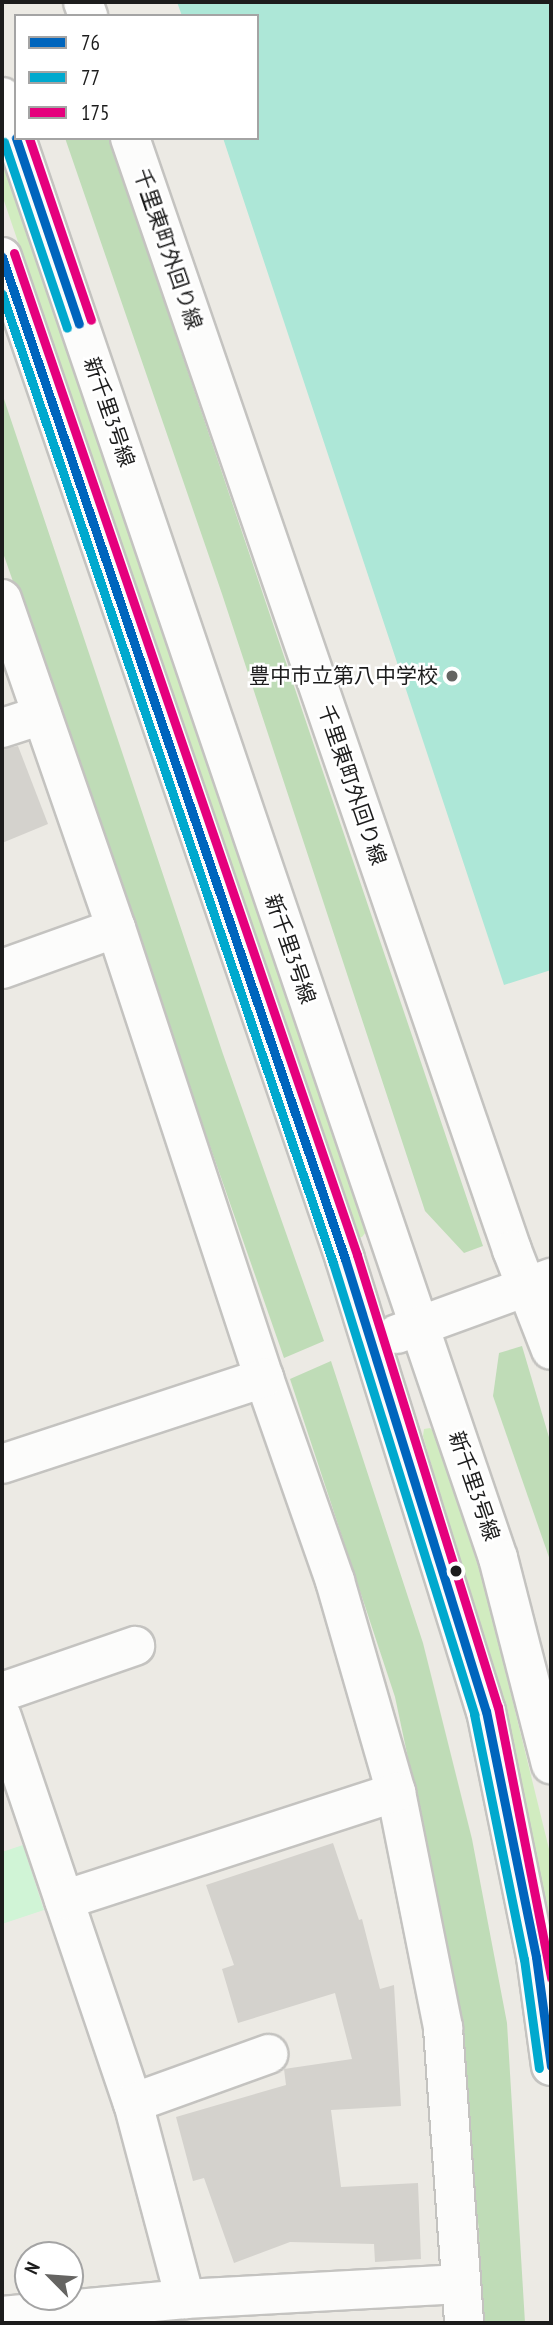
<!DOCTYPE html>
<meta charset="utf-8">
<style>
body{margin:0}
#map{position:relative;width:553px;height:2325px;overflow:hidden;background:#eceae4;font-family:"PT Sans Narrow","Noto Sans JP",sans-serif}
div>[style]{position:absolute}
.grass>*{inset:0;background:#d1ecc0}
.forest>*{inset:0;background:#bfdcb7}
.park>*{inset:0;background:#d0f4d6}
.pitch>*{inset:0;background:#ade7d7}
.building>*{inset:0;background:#d4d2cd}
.roads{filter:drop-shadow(2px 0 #c4c3c0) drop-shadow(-2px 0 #c4c3c0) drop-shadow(0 2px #c4c3c0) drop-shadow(0 -2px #c4c3c0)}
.minor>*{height:38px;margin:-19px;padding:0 19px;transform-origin:19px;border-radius:19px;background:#fcfcfb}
.bus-1>*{height:9px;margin:-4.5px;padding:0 4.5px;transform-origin:4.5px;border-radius:4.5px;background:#0065bd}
.bus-2>*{height:9px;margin:-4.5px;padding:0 4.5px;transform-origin:4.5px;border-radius:4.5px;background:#00a9ce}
.bus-3>*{height:9px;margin:-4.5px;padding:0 4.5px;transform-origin:4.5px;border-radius:4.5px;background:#e5007d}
.dots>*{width:19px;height:19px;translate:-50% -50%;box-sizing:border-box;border:4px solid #fff;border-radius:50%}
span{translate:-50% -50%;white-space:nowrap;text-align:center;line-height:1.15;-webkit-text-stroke:5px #fff;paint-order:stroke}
.street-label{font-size:21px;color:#1c1c1c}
.poi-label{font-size:21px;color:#1c1c1c}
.right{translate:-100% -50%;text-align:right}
.frame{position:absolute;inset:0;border:4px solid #1c1c1c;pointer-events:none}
.legend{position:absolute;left:14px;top:14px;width:245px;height:126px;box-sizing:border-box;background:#fff;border:2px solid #a4a4a4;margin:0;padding:9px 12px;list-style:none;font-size:21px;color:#1c1c1c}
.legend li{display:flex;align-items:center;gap:14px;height:35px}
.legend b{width:35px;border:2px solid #a4a4a4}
.north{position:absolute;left:14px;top:2241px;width:70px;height:70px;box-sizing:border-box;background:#fff;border:2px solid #a4a4a4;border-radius:50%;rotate:295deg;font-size:19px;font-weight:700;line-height:28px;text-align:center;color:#1c1c1c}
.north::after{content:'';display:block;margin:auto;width:24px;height:32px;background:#656462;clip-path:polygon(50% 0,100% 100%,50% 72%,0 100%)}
</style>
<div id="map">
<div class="grass">
<div style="clip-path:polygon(2px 157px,364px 1225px,366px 1232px,362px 1237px,357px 1238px,352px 1233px,231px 865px,2px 195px)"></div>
<div style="clip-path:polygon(430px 1428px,435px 1432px,484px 1584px,549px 1849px,551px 1931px,503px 1710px,423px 1436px,424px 1429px)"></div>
</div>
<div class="forest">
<div style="clip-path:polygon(65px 138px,109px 138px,483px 1246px,464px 1253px,425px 1211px,222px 594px)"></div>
<div style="clip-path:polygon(2px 393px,223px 1054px,324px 1341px,284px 1358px,2px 550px)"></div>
<div style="clip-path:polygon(522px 1346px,551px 1444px,551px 1563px,493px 1396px,499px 1353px)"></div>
<div style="clip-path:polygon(331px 1361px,423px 1643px,472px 1839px,507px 2023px,525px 2323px,481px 2323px,479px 2231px,447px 1941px,395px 1697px,290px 1379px)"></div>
</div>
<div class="park">
<div style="clip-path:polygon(23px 1845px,44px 1910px,2px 1924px,2px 1852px)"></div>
</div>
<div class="pitch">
<div style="clip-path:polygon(177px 2px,551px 2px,551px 970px,504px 985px,223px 138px,257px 138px,257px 16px,182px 16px)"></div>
</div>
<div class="building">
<div style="clip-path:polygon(18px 746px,48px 824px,2px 843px,2px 749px)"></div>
<div style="clip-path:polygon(333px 1843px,359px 1920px,362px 1919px,380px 1989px,394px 1985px,401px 2106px,331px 2110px,341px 2187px,418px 2183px,421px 2259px,375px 2262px,374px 2244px,290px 2242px,234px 2263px,204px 2178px,193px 2181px,176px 2117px,286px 2085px,284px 2069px,352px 2059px,335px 1993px,238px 2023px,222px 1969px,234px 1965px,206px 1885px)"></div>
</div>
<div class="roads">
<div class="minor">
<div style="left:83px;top:2px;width:15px;rotate:70deg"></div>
<div style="left:2px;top:97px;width:43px;rotate:71.1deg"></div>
<div style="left:16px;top:138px;width:1500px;rotate:71.25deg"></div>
<div style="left:498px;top:1558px;width:213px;rotate:75.6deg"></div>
<div style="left:130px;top:138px;width:1176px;rotate:71.04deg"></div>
<div style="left:512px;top:1250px;width:107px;rotate:68.7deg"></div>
<div style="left:2px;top:257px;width:1059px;rotate:71.1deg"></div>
<div style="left:345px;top:1259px;width:473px;rotate:72.7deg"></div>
<div style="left:486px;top:1711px;width:251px;rotate:78.5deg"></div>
<div style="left:536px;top:1957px;width:110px;rotate:82.2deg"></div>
<div style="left:2px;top:599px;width:348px;rotate:70.9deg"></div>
<div style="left:116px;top:928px;width:474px;rotate:71.8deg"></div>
<div style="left:264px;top:1378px;width:215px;rotate:70.7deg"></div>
<div style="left:335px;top:1581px;width:220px;rotate:73.9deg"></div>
<div style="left:396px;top:1792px;width:241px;rotate:78.7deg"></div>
<div style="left:443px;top:2028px;width:296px;rotate:85.9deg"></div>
<div style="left:2px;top:728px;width:42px;rotate:-18deg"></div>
<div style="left:2px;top:969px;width:121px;rotate:-19.8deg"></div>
<div style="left:397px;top:1334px;width:164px;rotate:-20deg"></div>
<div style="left:2px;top:1464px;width:276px;rotate:-18.2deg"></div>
<div style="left:2px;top:1692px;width:141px;rotate:-19.1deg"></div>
<div style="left:2px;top:1717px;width:408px;rotate:71.3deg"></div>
<div style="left:133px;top:2103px;width:203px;rotate:75.1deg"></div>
<div style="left:64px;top:1900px;width:349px;rotate:-18deg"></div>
<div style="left:133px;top:2103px;width:144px;rotate:-19.9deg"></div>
<div style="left:2px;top:2316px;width:184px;rotate:-5.3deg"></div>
<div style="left:185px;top:2299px;width:276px;rotate:-3.1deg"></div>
</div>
</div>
<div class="bus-1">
<div style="left:16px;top:138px;width:196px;rotate:71.3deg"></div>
<div style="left:2px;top:257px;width:1059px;rotate:71.1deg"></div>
<div style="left:345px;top:1259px;width:473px;rotate:72.7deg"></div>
<div style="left:486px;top:1711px;width:251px;rotate:78.5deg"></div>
<div style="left:536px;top:1957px;width:110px;rotate:82.2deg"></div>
</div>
<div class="bus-2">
<div style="left:4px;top:142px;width:196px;rotate:71.3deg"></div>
<div style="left:2px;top:294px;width:1024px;rotate:71.14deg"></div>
<div style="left:333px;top:1263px;width:473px;rotate:72.6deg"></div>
<div style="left:474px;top:1714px;width:250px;rotate:78.5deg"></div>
<div style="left:524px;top:1959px;width:110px;rotate:82.2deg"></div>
</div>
<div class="bus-3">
<div style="left:29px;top:138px;width:192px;rotate:71.2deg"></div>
<div style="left:14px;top:253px;width:1059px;rotate:71.1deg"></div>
<div style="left:357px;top:1255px;width:473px;rotate:72.7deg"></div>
<div style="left:498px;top:1707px;width:276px;rotate:78.9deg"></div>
</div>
<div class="dots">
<div style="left:452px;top:676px;background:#656462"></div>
<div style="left:456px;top:1571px;background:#1c1c1c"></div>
</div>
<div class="street-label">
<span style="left:168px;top:249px;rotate:71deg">千里東町外回り線</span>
<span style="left:109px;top:412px;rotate:71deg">新千里3号線</span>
<span style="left:352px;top:785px;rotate:71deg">千里東町外回り線</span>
<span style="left:290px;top:949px;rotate:71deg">新千里3号線</span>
<span style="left:474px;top:1486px;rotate:71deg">新千里3号線</span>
</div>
<div class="poi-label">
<span class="right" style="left:438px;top:676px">豊中市立第八中学校</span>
</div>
<div class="frame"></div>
<ul class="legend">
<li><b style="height:9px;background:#0065bd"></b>76</li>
<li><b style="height:9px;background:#00a9ce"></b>77</li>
<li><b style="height:9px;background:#e5007d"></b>175</li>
</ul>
<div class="north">N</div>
</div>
